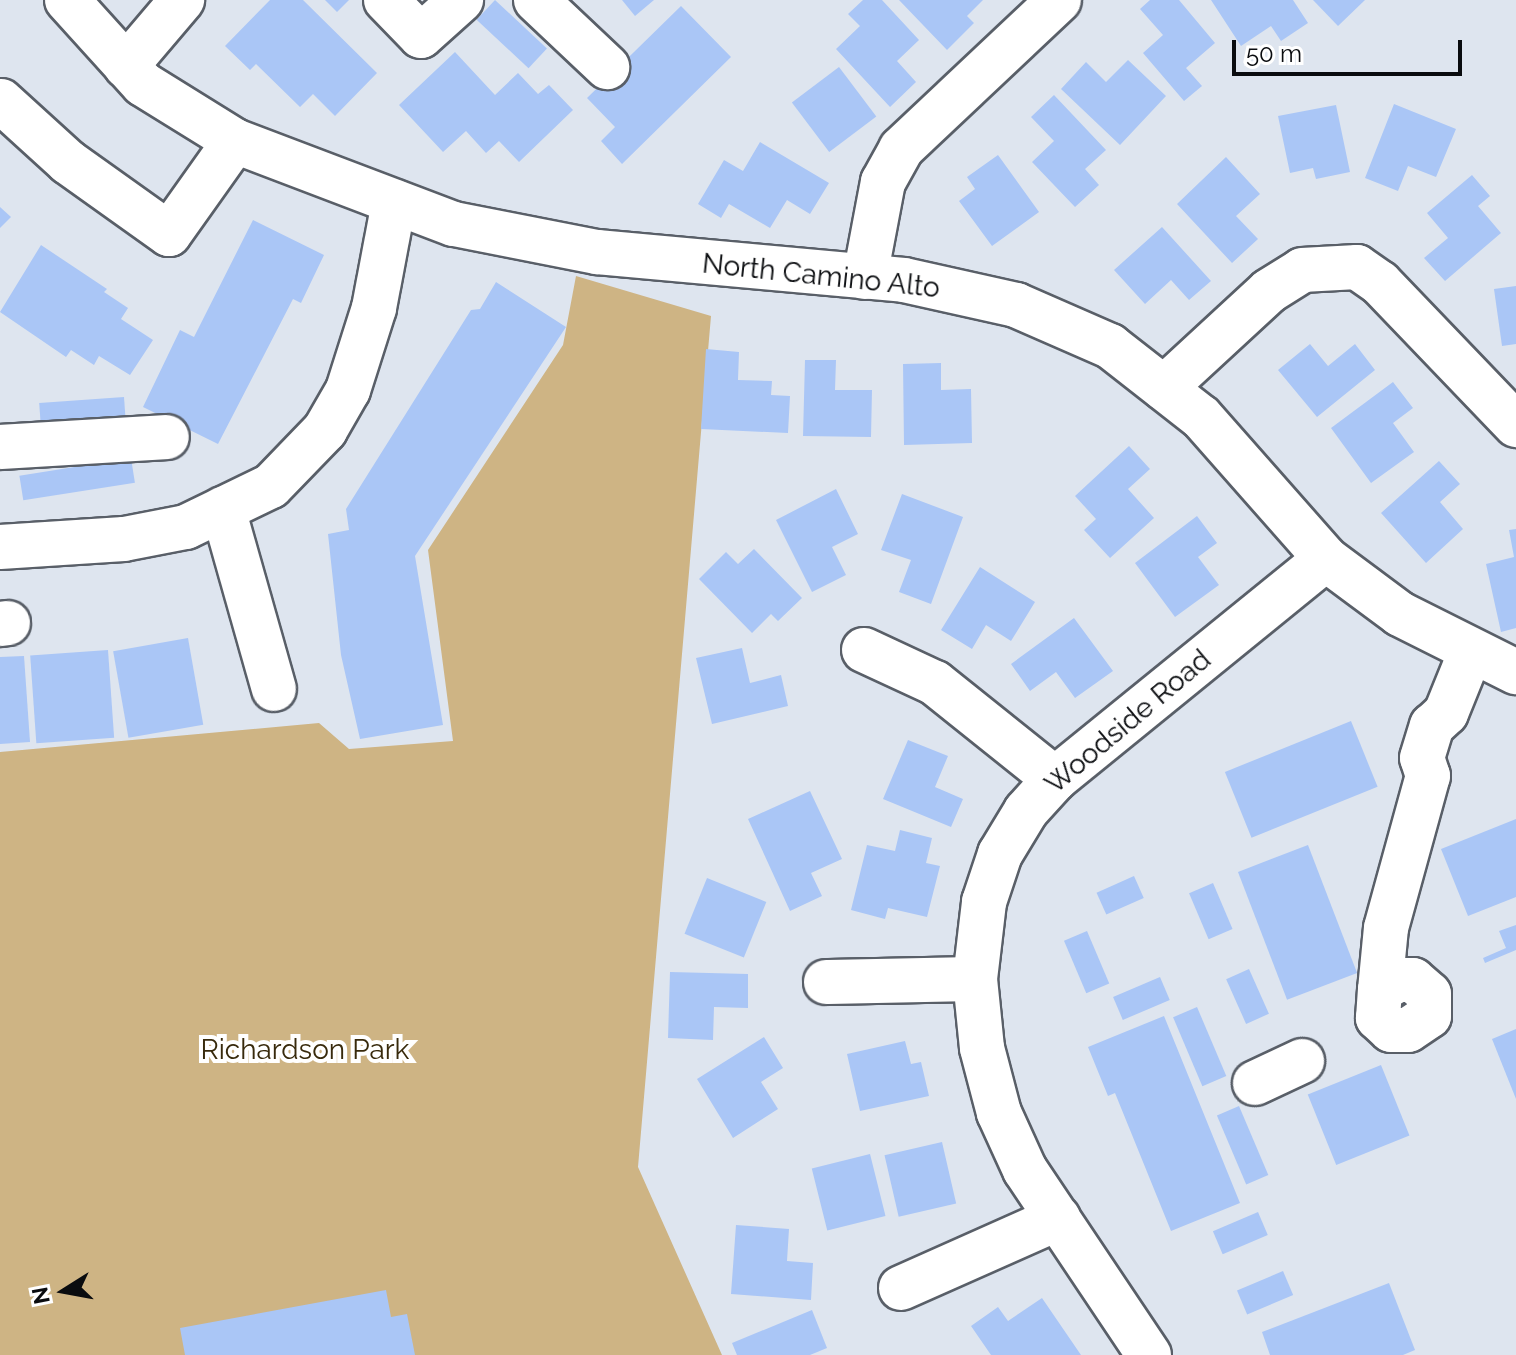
<!DOCTYPE html>
<style>
body{margin:0}
#map{position:relative;width:1516px;height:1355px;overflow:hidden;background:#dee5ef;font-family:Raleway,sans-serif}
div>[style]{position:absolute}
.green>*{inset:0;background:#ceb484}
.building>*{inset:0;background:#aac6f6;transform-origin:0 0}
.roads{filter:drop-shadow(2px 0 #595f68) drop-shadow(-2px 0 #595f68) drop-shadow(0 2px #595f68) drop-shadow(0 -2px #595f68)}
.minor>*{height:44px;margin:-22px;padding:0 22px;transform-origin:22px;border-radius:22px;background:#fff}
span{translate:-50% -50%;white-space:nowrap;text-align:center;line-height:1.15;-webkit-text-stroke:8px #fff;paint-order:stroke}
.street-label{font-size:28px;color:#0a0c0f}
.park-label{font-size:28px;color:#382a0c}
.north{position:absolute;left:24px;top:1251px;width:80px;height:80px;-webkit-text-stroke:6px #fff;paint-order:stroke;rotate:259deg;font-size:22px;font-weight:700;line-height:32px;text-align:center;color:#0a0c0f}
.north::after{content:'';display:block;margin:auto;width:28px;height:36px;background:#0a0c0f;clip-path:polygon(50% 0,100% 100%,50% 72%,0 100%)}
.scale{position:absolute;left:1232px;top:40px;width:230px;height:36px;box-sizing:border-box;border:4px solid #0a0c0f;border-top:0;padding-left:10px;font-size:24px;line-height:28px;white-space:nowrap;color:#0a0c0f;-webkit-text-stroke:6px #fff;paint-order:stroke}
</style>
<div id="map">
<div class="green">
<div style="clip-path:polygon(576px 276px,711px 316px,638px 1167px,722px 1355px,0 1355px,0 752px,319px 723px,349px 749px,453px 741px,428px 550px,563px 345px)"></div>
</div>
<div class="building">
<div style="clip-path:polygon(270px 0,303px 0,377px 73px,335px 116px,313px 94px,300px 107px,256px 64px,250px 70px,225px 46px)"></div>
<div style="clip-path:polygon(325px 0,349px 0,337px 12px)"></div>
<div style="left:495px;top:0;width:71px;height:27px;rotate:43deg"></div>
<div style="clip-path:polygon(622px 0,654px 0,635px 16px)"></div>
<div style="clip-path:polygon(863px 0,882px 0,919px 40px,897px 61px,916px 82px,890px 107px,836px 49px,860px 26px,848px 14px)"></div>
<div style="clip-path:polygon(899px 0,983px 0,967px 16px,974px 23px,947px 50px)"></div>
<div style="clip-path:polygon(1150px 0,1179px 0,1215px 43px,1186px 68px,1202px 86px,1184px 101px,1143px 53px,1163px 35px,1140px 9px)"></div>
<div style="clip-path:polygon(1211px 0,1293px 0,1308px 23px,1281px 41px,1271px 26px,1241px 46px)"></div>
<div style="clip-path:polygon(1313px 0,1365px 0,1338px 26px)"></div>
<div style="clip-path:polygon(681px 6px,731px 57px,622px 164px,601px 141px,615px 127px,587px 98px)"></div>
<div style="clip-path:polygon(455px 52px,495px 95px,518px 73px,538px 94px,549px 85px,573px 110px,519px 162px,499px 141px,486px 153px,466px 131px,443px 152px,399px 105px)"></div>
<div style="clip-path:polygon(1128px 60px,1166px 96px,1120px 145px,1061px 89px,1086px 62px,1106px 82px)"></div>
<div style="left:839px;top:67px;width:62px;height:59px;rotate:53deg"></div>
<div style="clip-path:polygon(1054px 95px,1106px 150px,1085px 169px,1099px 185px,1075px 207px,1032px 162px,1054px 141px,1031px 117px)"></div>
<div style="clip-path:polygon(1394px 104px,1456px 129px,1436px 177px,1408px 166px,1398px 191px,1365px 178px)"></div>
<div style="clip-path:polygon(1336px 105px,1350px 172px,1316px 179px,1313px 168px,1290px 173px,1278px 116px)"></div>
<div style="clip-path:polygon(760px 142px,829px 183px,810px 214px,787px 200px,770px 228px,729px 204px,721px 218px,698px 204px,724px 160px,743px 171px)"></div>
<div style="clip-path:polygon(998px 155px,1039px 212px,992px 246px,959px 201px,975px 189px,967px 177px)"></div>
<div style="clip-path:polygon(1226px 157px,1260px 194px,1236px 216px,1258px 239px,1232px 263px,1177px 204px)"></div>
<div style="clip-path:polygon(1472px 175px,1490px 196px,1478px 206px,1501px 233px,1445px 281px,1424px 258px,1448px 238px,1427px 213px)"></div>
<div style="clip-path:polygon(0 207px,11px 217px,0 228px)"></div>
<div style="clip-path:polygon(253px 220px,324px 255px,301px 303px,293px 299px,218px 444px,143px 407px,180px 330px,194px 337px)"></div>
<div style="clip-path:polygon(1162px 227px,1211px 281px,1189px 300px,1171px 280px,1145px 304px,1114px 270px)"></div>
<div style="clip-path:polygon(41px 245px,107px 289px,104px 292px,128px 308px,121px 319px,153px 340px,130px 375px,99px 356px,94px 365px,71px 350px,66px 357px,0 312px)"></div>
<div style="clip-path:polygon(496px 282px,566px 327px,415px 556px,443px 725px,360px 739px,341px 655px,328px 534px,349px 530px,346px 509px,471px 310px,480px 309px)"></div>
<div style="clip-path:polygon(1516px 286px,1516px 344px,1502px 346px,1494px 289px)"></div>
<div style="clip-path:polygon(1310px 344px,1328px 366px,1355px 344px,1375px 370px,1317px 417px,1278px 370px)"></div>
<div style="clip-path:polygon(706px 349px,739px 352px,738px 380px,772px 381px,771px 395px,790px 396px,788px 433px,701px 429px)"></div>
<div style="clip-path:polygon(805px 360px,836px 360px,835px 390px,872px 390px,871px 437px,803px 436px)"></div>
<div style="clip-path:polygon(941px 363px,941px 390px,971px 389px,972px 443px,904px 445px,903px 364px)"></div>
<div style="clip-path:polygon(1393px 382px,1413px 408px,1393px 423px,1414px 452px,1371px 483px,1331px 428px)"></div>
<div style="left:124px;top:397px;width:28px;height:85px;rotate:86deg"></div>
<div style="clip-path:polygon(1129px 446px,1150px 469px,1128px 489px,1154px 518px,1110px 558px,1084px 530px,1096px 519px,1075px 496px)"></div>
<div style="left:131px;top:458px;width:25px;height:113px;rotate:81deg"></div>
<div style="clip-path:polygon(1439px 461px,1460px 484px,1440px 502px,1463px 529px,1426px 563px,1381px 513px)"></div>
<div style="clip-path:polygon(836px 489px,858px 534px,832px 547px,846px 575px,812px 592px,776px 520px)"></div>
<div style="clip-path:polygon(902px 494px,963px 517px,931px 604px,899px 592px,911px 560px,881px 550px)"></div>
<div style="clip-path:polygon(1197px 516px,1217px 543px,1198px 557px,1219px 585px,1175px 617px,1135px 563px)"></div>
<div style="clip-path:polygon(1516px 529px,1516px 628px,1501px 632px,1486px 564px,1514px 557px,1509px 530px)"></div>
<div style="clip-path:polygon(754px 549px,802px 598px,778px 621px,771px 614px,752px 633px,699px 579px,726px 552px,738px 564px)"></div>
<div style="clip-path:polygon(980px 567px,1035px 602px,1011px 641px,986px 625px,972px 649px,941px 630px)"></div>
<div style="clip-path:polygon(1074px 618px,1113px 671px,1075px 698px,1056px 672px,1030px 691px,1011px 664px)"></div>
<div style="left:188px;top:638px;width:88px;height:76px;rotate:80deg"></div>
<div style="clip-path:polygon(742px 648px,750px 683px,781px 675px,788px 706px,712px 724px,696px 658px)"></div>
<div style="left:108px;top:650px;width:88px;height:78px;rotate:86deg"></div>
<div style="clip-path:polygon(24px 656px,30px 742px,0 744px,0 657px)"></div>
<div style="left:1351px;top:721px;width:71px;height:136px;rotate:68deg"></div>
<div style="clip-path:polygon(908px 740px,948px 756px,935px 787px,963px 799px,951px 827px,883px 799px)"></div>
<div style="clip-path:polygon(810px 791px,842px 859px,811px 873px,822px 896px,790px 911px,748px 819px)"></div>
<div style="clip-path:polygon(1516px 819px,1516px 897px,1468px 916px,1441px 849px)"></div>
<div style="clip-path:polygon(900px 830px,932px 838px,926px 863px,940px 866px,927px 917px,888px 908px,885px 919px,851px 910px,867px 845px,895px 851px)"></div>
<div style="left:1308px;top:845px;width:137px;height:75px;rotate:69deg"></div>
<div style="left:1134px;top:876px;width:24px;height:41px;rotate:66deg"></div>
<div style="left:707px;top:878px;width:64px;height:60px;rotate:22deg"></div>
<div style="left:1213px;top:883px;width:50px;height:26px;rotate:67deg"></div>
<div style="clip-path:polygon(1516px 925px,1516px 950px,1485px 963px,1483px 958px,1506px 948px,1499px 931px)"></div>
<div style="left:1087px;top:931px;width:57px;height:25px;rotate:67deg"></div>
<div style="left:1249px;top:969px;width:49px;height:25px;rotate:66deg"></div>
<div style="clip-path:polygon(670px 972px,748px 974px,748px 1008px,714px 1007px,713px 1040px,668px 1038px)"></div>
<div style="left:1160px;top:977px;width:25px;height:51px;rotate:67deg"></div>
<div style="left:1197px;top:1007px;width:75px;height:26px;rotate:67deg"></div>
<div style="clip-path:polygon(1164px 1016px,1240px 1203px,1171px 1231px,1115px 1093px,1108px 1096px,1088px 1047px)"></div>
<div style="clip-path:polygon(1516px 1029px,1516px 1099px,1492px 1039px)"></div>
<div style="clip-path:polygon(764px 1037px,783px 1068px,761px 1082px,778px 1109px,733px 1138px,697px 1079px)"></div>
<div style="clip-path:polygon(905px 1041px,911px 1064px,921px 1062px,929px 1096px,860px 1111px,847px 1054px)"></div>
<div style="left:1381px;top:1065px;width:76px;height:79px;rotate:68deg"></div>
<div style="left:1239px;top:1106px;width:75px;height:24px;rotate:67deg"></div>
<div style="left:942px;top:1142px;width:63px;height:59px;rotate:77deg"></div>
<div style="left:870px;top:1154px;width:64px;height:60px;rotate:76deg"></div>
<div style="left:1258px;top:1212px;width:25px;height:49px;rotate:67deg"></div>
<div style="clip-path:polygon(736px 1225px,789px 1229px,787px 1261px,813px 1263px,811px 1300px,731px 1294px)"></div>
<div style="left:1283px;top:1271px;width:26px;height:50px;rotate:67deg"></div>
<div style="clip-path:polygon(1389px 1283px,1415px 1350px,1403px 1355px,1270px 1355px,1262px 1332px)"></div>
<div style="clip-path:polygon(386px 1290px,391px 1317px,407px 1314px,415px 1355px,185px 1355px,180px 1328px)"></div>
<div style="clip-path:polygon(1042px 1298px,1081px 1355px,991px 1355px,971px 1326px,998px 1307px,1008px 1321px)"></div>
<div style="clip-path:polygon(812px 1310px,827px 1348px,810px 1355px,737px 1355px,732px 1343px)"></div>
</div>
<div class="roads">
<div class="minor">
<div style="left:67px;top:0;width:113px;rotate:47.9deg"></div>
<div style="left:143px;top:84px;width:108px;rotate:31.8deg"></div>
<div style="left:235px;top:141px;width:234px;rotate:20.8deg"></div>
<div style="left:454px;top:224px;width:146px;rotate:11.1deg"></div>
<div style="left:597px;top:252px;width:308px;rotate:5.2deg"></div>
<div style="left:904px;top:280px;width:115px;rotate:12.6deg"></div>
<div style="left:1016px;top:305px;width:103px;rotate:23.6deg"></div>
<div style="left:1110px;top:346px;width:115px;rotate:38deg"></div>
<div style="left:1201px;top:417px;width:189px;rotate:48.6deg"></div>
<div style="left:1326px;top:559px;width:92px;rotate:36.6deg"></div>
<div style="left:1400px;top:614px;width:130px;rotate:26.6deg"></div>
<div style="left:386px;top:0;width:50px;rotate:45.8deg"></div>
<div style="left:421px;top:36px;width:54px;rotate:-42deg"></div>
<div style="left:536px;top:0;width:98px;rotate:43.3deg"></div>
<div style="left:126px;top:66px;width:87px;rotate:-49.7deg"></div>
<div style="left:1px;top:101px;width:91px;rotate:42.3deg"></div>
<div style="left:68px;top:162px;width:124px;rotate:35.5deg"></div>
<div style="left:169px;top:234px;width:114px;rotate:-54.6deg"></div>
<div style="left:865px;top:277px;width:97px;rotate:-79.3deg"></div>
<div style="left:883px;top:182px;width:38px;rotate:-61deg"></div>
<div style="left:901px;top:149px;width:217px;rotate:-43.3deg"></div>
<div style="left:1164px;top:388px;width:143px;rotate:-42.7deg"></div>
<div style="left:1269px;top:291px;width:39px;rotate:-32deg"></div>
<div style="left:1302px;top:270px;width:55px;rotate:-3.1deg"></div>
<div style="left:1357px;top:267px;width:28px;rotate:35deg"></div>
<div style="left:1380px;top:283px;width:197px;rotate:46.2deg"></div>
<div style="left:0;top:447px;width:167px;rotate:-3.4deg"></div>
<div style="left:223px;top:509px;width:187px;rotate:74.2deg"></div>
<div style="left:0;top:547px;width:124px;rotate:-3.7deg"></div>
<div style="left:124px;top:539px;width:63px;rotate:-11deg"></div>
<div style="left:186px;top:527px;width:94px;rotate:-25.8deg"></div>
<div style="left:271px;top:486px;width:78px;rotate:-46deg"></div>
<div style="left:325px;top:430px;width:46px;rotate:-60.1deg"></div>
<div style="left:348px;top:390px;width:86px;rotate:-72.4deg"></div>
<div style="left:374px;top:308px;width:108px;rotate:-79.3deg"></div>
<div style="left:0;top:624px;width:8px;rotate:-7deg"></div>
<div style="left:864px;top:650px;width:78px;rotate:24.9deg"></div>
<div style="left:935px;top:683px;width:154px;rotate:38.7deg"></div>
<div style="left:826px;top:982px;width:149px;rotate:-1.2deg"></div>
<div style="left:1380px;top:990px;width:21px;rotate:-29deg"></div>
<div style="left:1398px;top:980px;width:15px"></div>
<div style="left:1413px;top:980px;width:21px;rotate:41deg"></div>
<div style="left:1429px;top:994px;width:22px;rotate:90deg"></div>
<div style="left:1429px;top:1016px;width:25px;rotate:146deg"></div>
<div style="left:1408px;top:1030px;width:17px;rotate:180deg"></div>
<div style="left:1391px;top:1030px;width:18px;rotate:-137deg"></div>
<div style="left:1378px;top:1018px;width:28px;rotate:-86deg"></div>
<div style="left:1380px;top:990px;width:62px;rotate:-84.5deg"></div>
<div style="left:1386px;top:928px;width:158px;rotate:-74.6deg"></div>
<div style="left:1428px;top:776px;width:19px;rotate:-108deg"></div>
<div style="left:1422px;top:758px;width:34px;rotate:-73deg"></div>
<div style="left:1432px;top:726px;width:19px;rotate:-43deg"></div>
<div style="left:1446px;top:713px;width:67px;rotate:-68deg"></div>
<div style="left:1255px;top:1083px;width:52px;rotate:-25.1deg"></div>
<div style="left:901px;top:1288px;width:172px;rotate:-24deg"></div>
<div style="left:1149px;top:1355px;width:223px;rotate:-123.8deg"></div>
<div style="left:1025px;top:1170px;width:63px;rotate:-114.5deg"></div>
<div style="left:999px;top:1113px;width:67px;rotate:-104.7deg"></div>
<div style="left:982px;top:1048px;width:69px;rotate:-95.8deg"></div>
<div style="left:975px;top:979px;width:78px;rotate:-83.3deg"></div>
<div style="left:984px;top:902px;width:51px;rotate:-71.6deg"></div>
<div style="left:1000px;top:854px;width:50px;rotate:-58.8deg"></div>
<div style="left:1026px;top:811px;width:43px;rotate:-47.8deg"></div>
<div style="left:1055px;top:779px;width:349px;rotate:-39.1deg"></div>
</div>
</div>
<div class="street-label">
<span style="left:821px;top:276px;rotate:6deg">North Camino Alto</span>
<span style="left:1128px;top:722px;rotate:-40deg">Woodside Road</span>
</div>
<div class="park-label">
<span style="left:305px;top:1050px">Richardson Park</span>
</div>
<div class="north">N</div>
<div class="scale">50 m</div>
</div>
